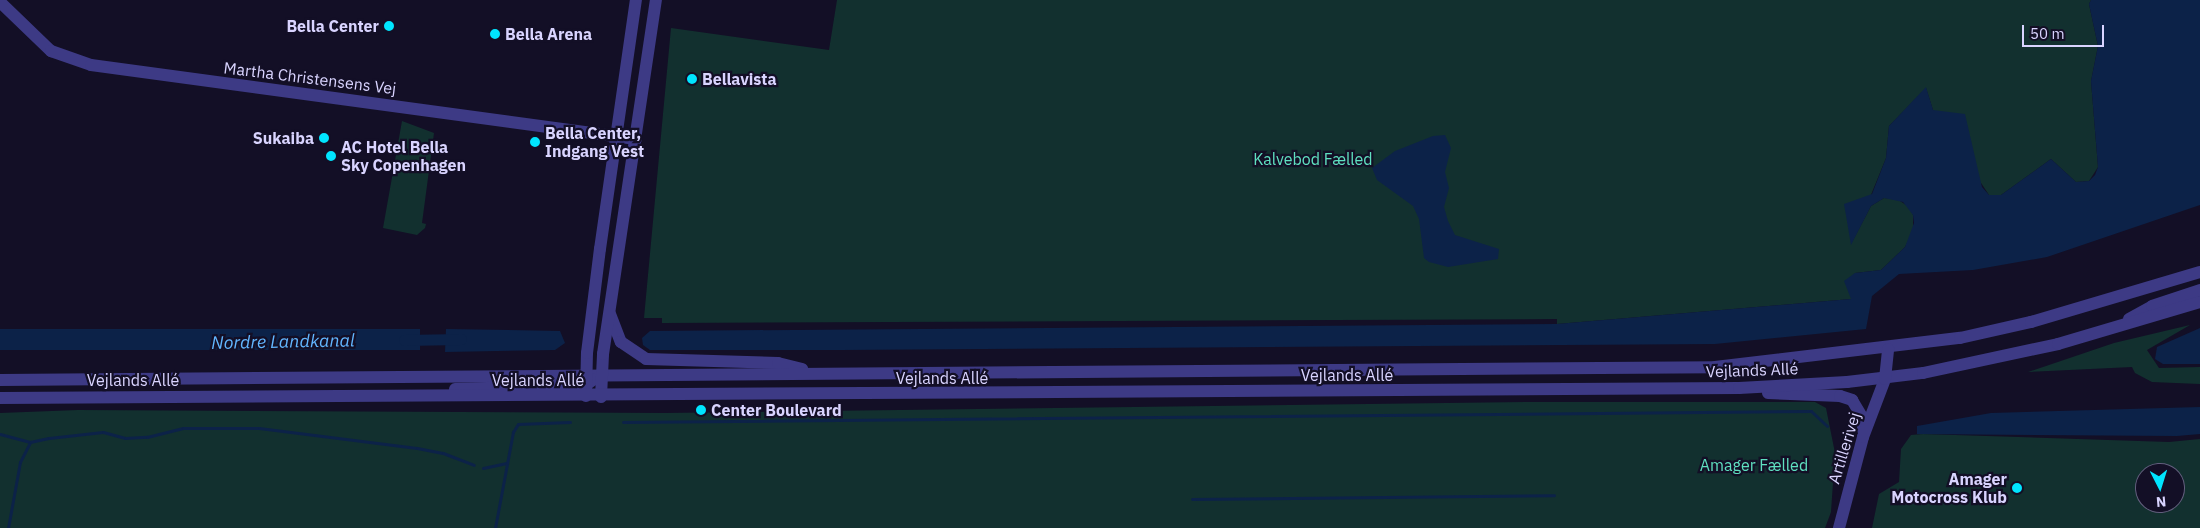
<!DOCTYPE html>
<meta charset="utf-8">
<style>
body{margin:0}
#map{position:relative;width:2200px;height:528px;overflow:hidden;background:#130f26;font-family:"IBM Plex Sans",sans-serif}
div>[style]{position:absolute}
.green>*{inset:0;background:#12302f}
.water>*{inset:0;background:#0c2248;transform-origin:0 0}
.stream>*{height:3px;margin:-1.5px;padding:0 1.5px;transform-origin:1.5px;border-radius:1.5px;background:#0c2248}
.canal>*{height:11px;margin:-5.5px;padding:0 5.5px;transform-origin:5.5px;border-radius:5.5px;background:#0c2248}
.minor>*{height:12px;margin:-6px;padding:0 6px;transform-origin:6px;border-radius:6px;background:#3d3a85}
.dots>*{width:14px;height:14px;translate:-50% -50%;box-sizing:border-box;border:2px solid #130f26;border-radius:50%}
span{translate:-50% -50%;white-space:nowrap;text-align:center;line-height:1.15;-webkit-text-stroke:4.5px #130f26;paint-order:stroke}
.poi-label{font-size:16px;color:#d9d4ff;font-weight:700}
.right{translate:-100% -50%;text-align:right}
.left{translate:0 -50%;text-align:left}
.street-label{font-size:16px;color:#d9d4ff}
.park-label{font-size:16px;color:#5fe0c0}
.water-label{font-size:18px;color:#62b6ff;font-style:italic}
.north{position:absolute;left:2135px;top:463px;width:50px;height:50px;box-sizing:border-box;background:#130f26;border:1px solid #625e7d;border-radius:50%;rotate:175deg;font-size:14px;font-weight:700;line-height:20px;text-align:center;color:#d9d4ff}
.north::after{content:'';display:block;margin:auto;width:18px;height:22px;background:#00e5ff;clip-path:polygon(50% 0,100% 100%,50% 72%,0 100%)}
.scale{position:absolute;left:2022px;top:25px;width:82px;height:22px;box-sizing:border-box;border:2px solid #d9d4ff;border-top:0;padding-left:6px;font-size:15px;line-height:18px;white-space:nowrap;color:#d9d4ff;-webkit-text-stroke:4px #130f26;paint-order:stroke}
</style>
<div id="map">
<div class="green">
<div style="clip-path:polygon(837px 0,2091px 0,2089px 4px,2098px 46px,2091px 81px,2098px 167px,2089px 181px,2076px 182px,2051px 159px,2001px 195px,1989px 195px,1933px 110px,1926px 88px,1889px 126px,1886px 158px,1851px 244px,1871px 206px,1884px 198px,1897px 199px,1909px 207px,1913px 215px,1913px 231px,1905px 247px,1881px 270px,1855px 273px,1851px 299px,1557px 324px,1557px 319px,662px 323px,662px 318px,644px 318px,671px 28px,829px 50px)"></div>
<div style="clip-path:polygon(402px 121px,434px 133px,422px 223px,426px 224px,425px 228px,417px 235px,383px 228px)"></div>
<div style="clip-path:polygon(2190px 325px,2147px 350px,2159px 368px,2200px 367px,2200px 384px,2152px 382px,2135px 373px,2132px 367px,2028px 372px,2114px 343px)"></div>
<div style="clip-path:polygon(1525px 402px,1815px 402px,1826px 408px,1835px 453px,1831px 512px,1825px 528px,0 528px,0 413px,78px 410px,665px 413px)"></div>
<div style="clip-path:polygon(evenodd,1923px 434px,2169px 442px,2200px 439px,2200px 528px,1872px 528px,1879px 494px,1899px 482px,1901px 449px,1911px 435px,1923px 434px,2145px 473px,2175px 473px,2175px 503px,2145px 503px,2145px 473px)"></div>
</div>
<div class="water">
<div style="clip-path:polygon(2091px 0,2200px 0,2200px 205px,2047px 257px,1973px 270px,1899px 274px,1872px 296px,1866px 329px,1715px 344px,841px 350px,650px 350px,643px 345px,642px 338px,650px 331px,1557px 324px,1851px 299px,1844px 281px,1855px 273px,1881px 270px,1905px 247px,1914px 223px,1913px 215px,1903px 202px,1884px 198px,1871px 206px,1851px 245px,1844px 204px,1872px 194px,1886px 158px,1889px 126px,1926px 87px,1933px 110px,1965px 114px,1982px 187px,1989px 195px,2001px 195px,2051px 159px,2076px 182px,2089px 181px,2095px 175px,2098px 167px,2091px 81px,2098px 46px,2089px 4px)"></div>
<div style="clip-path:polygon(1445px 135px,1451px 148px,1445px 172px,1449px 188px,1444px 207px,1448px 221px,1455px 235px,1499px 249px,1498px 259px,1448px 267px,1429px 262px,1424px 258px,1419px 219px,1413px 206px,1377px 180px,1372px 168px,1395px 151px,1433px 136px)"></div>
<div style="clip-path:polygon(2200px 328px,2200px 364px,2163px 364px,2155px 359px,2157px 347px)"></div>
<div style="left:420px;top:329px;width:21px;height:420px;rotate:90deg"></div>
<div style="clip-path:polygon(446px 329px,560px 331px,565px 343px,555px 350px,445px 352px)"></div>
<div style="clip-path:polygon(2200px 407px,2200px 434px,2177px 436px,1917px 434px,1917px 426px,1991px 413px)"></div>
</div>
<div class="stream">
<div style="left:623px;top:422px;width:1188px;rotate:-0.53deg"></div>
<div style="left:1811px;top:411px;width:22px;rotate:43deg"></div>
<div style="left:0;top:434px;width:31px;rotate:15deg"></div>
<div style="left:483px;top:468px;width:24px;rotate:-12deg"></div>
<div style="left:1192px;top:499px;width:362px;rotate:-0.6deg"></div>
<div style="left:8px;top:528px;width:67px;rotate:-79.7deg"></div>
<div style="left:20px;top:462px;width:22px;rotate:-63deg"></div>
<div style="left:30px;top:442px;width:19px;rotate:-12deg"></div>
<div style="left:49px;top:438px;width:54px;rotate:-6.3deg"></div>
<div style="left:103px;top:432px;width:23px;rotate:15deg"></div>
<div style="left:125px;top:438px;width:22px;rotate:-3deg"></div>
<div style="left:147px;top:437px;width:37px;rotate:-14deg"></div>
<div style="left:183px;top:428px;width:76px"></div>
<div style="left:259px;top:428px;width:159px;rotate:7.2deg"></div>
<div style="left:417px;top:448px;width:26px;rotate:11deg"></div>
<div style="left:443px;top:453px;width:33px;rotate:21deg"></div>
<div style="left:495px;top:528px;width:98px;rotate:-79.4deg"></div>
<div style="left:513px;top:432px;width:9px;rotate:-58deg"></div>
<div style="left:518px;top:424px;width:52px;rotate:-2.2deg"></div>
</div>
<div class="canal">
<div style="left:404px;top:340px;width:57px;rotate:-1deg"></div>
</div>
<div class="minor">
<div style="left:0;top:2px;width:71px;rotate:43.9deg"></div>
<div style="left:51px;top:51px;width:42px;rotate:19.3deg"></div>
<div style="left:91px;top:65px;width:550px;rotate:7.73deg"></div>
<div style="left:610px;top:314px;width:30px;rotate:69deg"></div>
<div style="left:621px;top:342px;width:30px;rotate:34deg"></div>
<div style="left:646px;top:359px;width:132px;rotate:1.7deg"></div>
<div style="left:778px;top:363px;width:25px;rotate:14deg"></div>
<div style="left:2129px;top:319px;width:26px;rotate:-29deg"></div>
<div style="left:2152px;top:306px;width:51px;rotate:-18.4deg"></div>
<div style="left:0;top:380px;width:1715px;rotate:-0.43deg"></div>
<div style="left:1715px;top:367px;width:247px;rotate:-6.8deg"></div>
<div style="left:1960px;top:338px;width:73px;rotate:-12.7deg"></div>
<div style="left:2031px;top:322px;width:176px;rotate:-16.5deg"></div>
<div style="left:455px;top:389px;width:131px;rotate:-1.7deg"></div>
<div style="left:586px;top:385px;width:9px;rotate:-36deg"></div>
<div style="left:1768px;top:393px;width:72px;rotate:2.4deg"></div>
<div style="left:1840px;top:396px;width:13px;rotate:18deg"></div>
<div style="left:1852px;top:400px;width:21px;rotate:59deg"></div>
<div style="left:1863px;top:418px;width:12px;rotate:90deg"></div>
<div style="left:586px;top:396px;width:43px;rotate:-88.7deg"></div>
<div style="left:587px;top:353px;width:105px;rotate:-82.9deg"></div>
<div style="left:600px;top:249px;width:252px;rotate:-81.8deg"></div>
<div style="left:601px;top:397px;width:43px;rotate:-87.3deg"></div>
<div style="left:603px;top:354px;width:358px;rotate:-81.5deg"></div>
<div style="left:0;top:398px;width:1739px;rotate:-0.33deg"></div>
<div style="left:1739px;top:388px;width:108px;rotate:-3.2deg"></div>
<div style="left:1847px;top:382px;width:77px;rotate:-6.8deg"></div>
<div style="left:1923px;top:373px;width:138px;rotate:-12.1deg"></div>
<div style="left:2058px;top:344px;width:148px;rotate:-16.5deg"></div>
<div style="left:1839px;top:528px;width:94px;rotate:-75.2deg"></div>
<div style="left:1863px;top:437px;width:62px;rotate:-69.2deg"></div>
<div style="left:1885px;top:379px;width:30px;rotate:-84deg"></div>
</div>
<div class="dots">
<div style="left:389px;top:26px;background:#00e5ff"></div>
<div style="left:495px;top:34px;background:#00e5ff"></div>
<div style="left:692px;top:79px;background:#00e5ff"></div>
<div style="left:324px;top:138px;background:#00e5ff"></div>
<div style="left:535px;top:142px;background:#00e5ff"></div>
<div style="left:331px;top:156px;background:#00e5ff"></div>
<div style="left:701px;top:410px;background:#00e5ff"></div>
<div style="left:2017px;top:488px;background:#00e5ff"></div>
</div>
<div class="poi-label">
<span class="right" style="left:379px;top:26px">Bella Center</span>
<span class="left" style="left:505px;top:34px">Bella Arena</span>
<span class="left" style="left:702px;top:79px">Bellavista</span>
<span class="left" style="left:545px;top:142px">Bella Center,<br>Indgang Vest</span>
<span class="right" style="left:314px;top:138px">Sukaiba</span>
<span class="left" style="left:341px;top:156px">AC Hotel Bella<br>Sky Copenhagen</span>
<span class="left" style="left:711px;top:410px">Center Boulevard</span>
<span class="right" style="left:2007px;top:488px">Amager<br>Motocross Klub</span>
</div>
<div class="street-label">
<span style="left:310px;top:78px;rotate:7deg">Martha Christensens Vej</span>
<span style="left:1752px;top:370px;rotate:-2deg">Vejlands Allé</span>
<span style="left:1347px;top:375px">Vejlands Allé</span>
<span style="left:942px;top:378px">Vejlands Allé</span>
<span style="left:133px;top:380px">Vejlands Allé</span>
<span style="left:538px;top:380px">Vejlands Allé</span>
<span style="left:1844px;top:448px;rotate:-73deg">Artillerivej</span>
</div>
<div class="park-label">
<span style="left:1313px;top:159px">Kalvebod Fælled</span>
<span style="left:1754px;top:465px">Amager Fælled</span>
</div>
<div class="water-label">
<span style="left:283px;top:342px;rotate:-1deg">Nordre Landkanal</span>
</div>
<div class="north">N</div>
<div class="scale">50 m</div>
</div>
